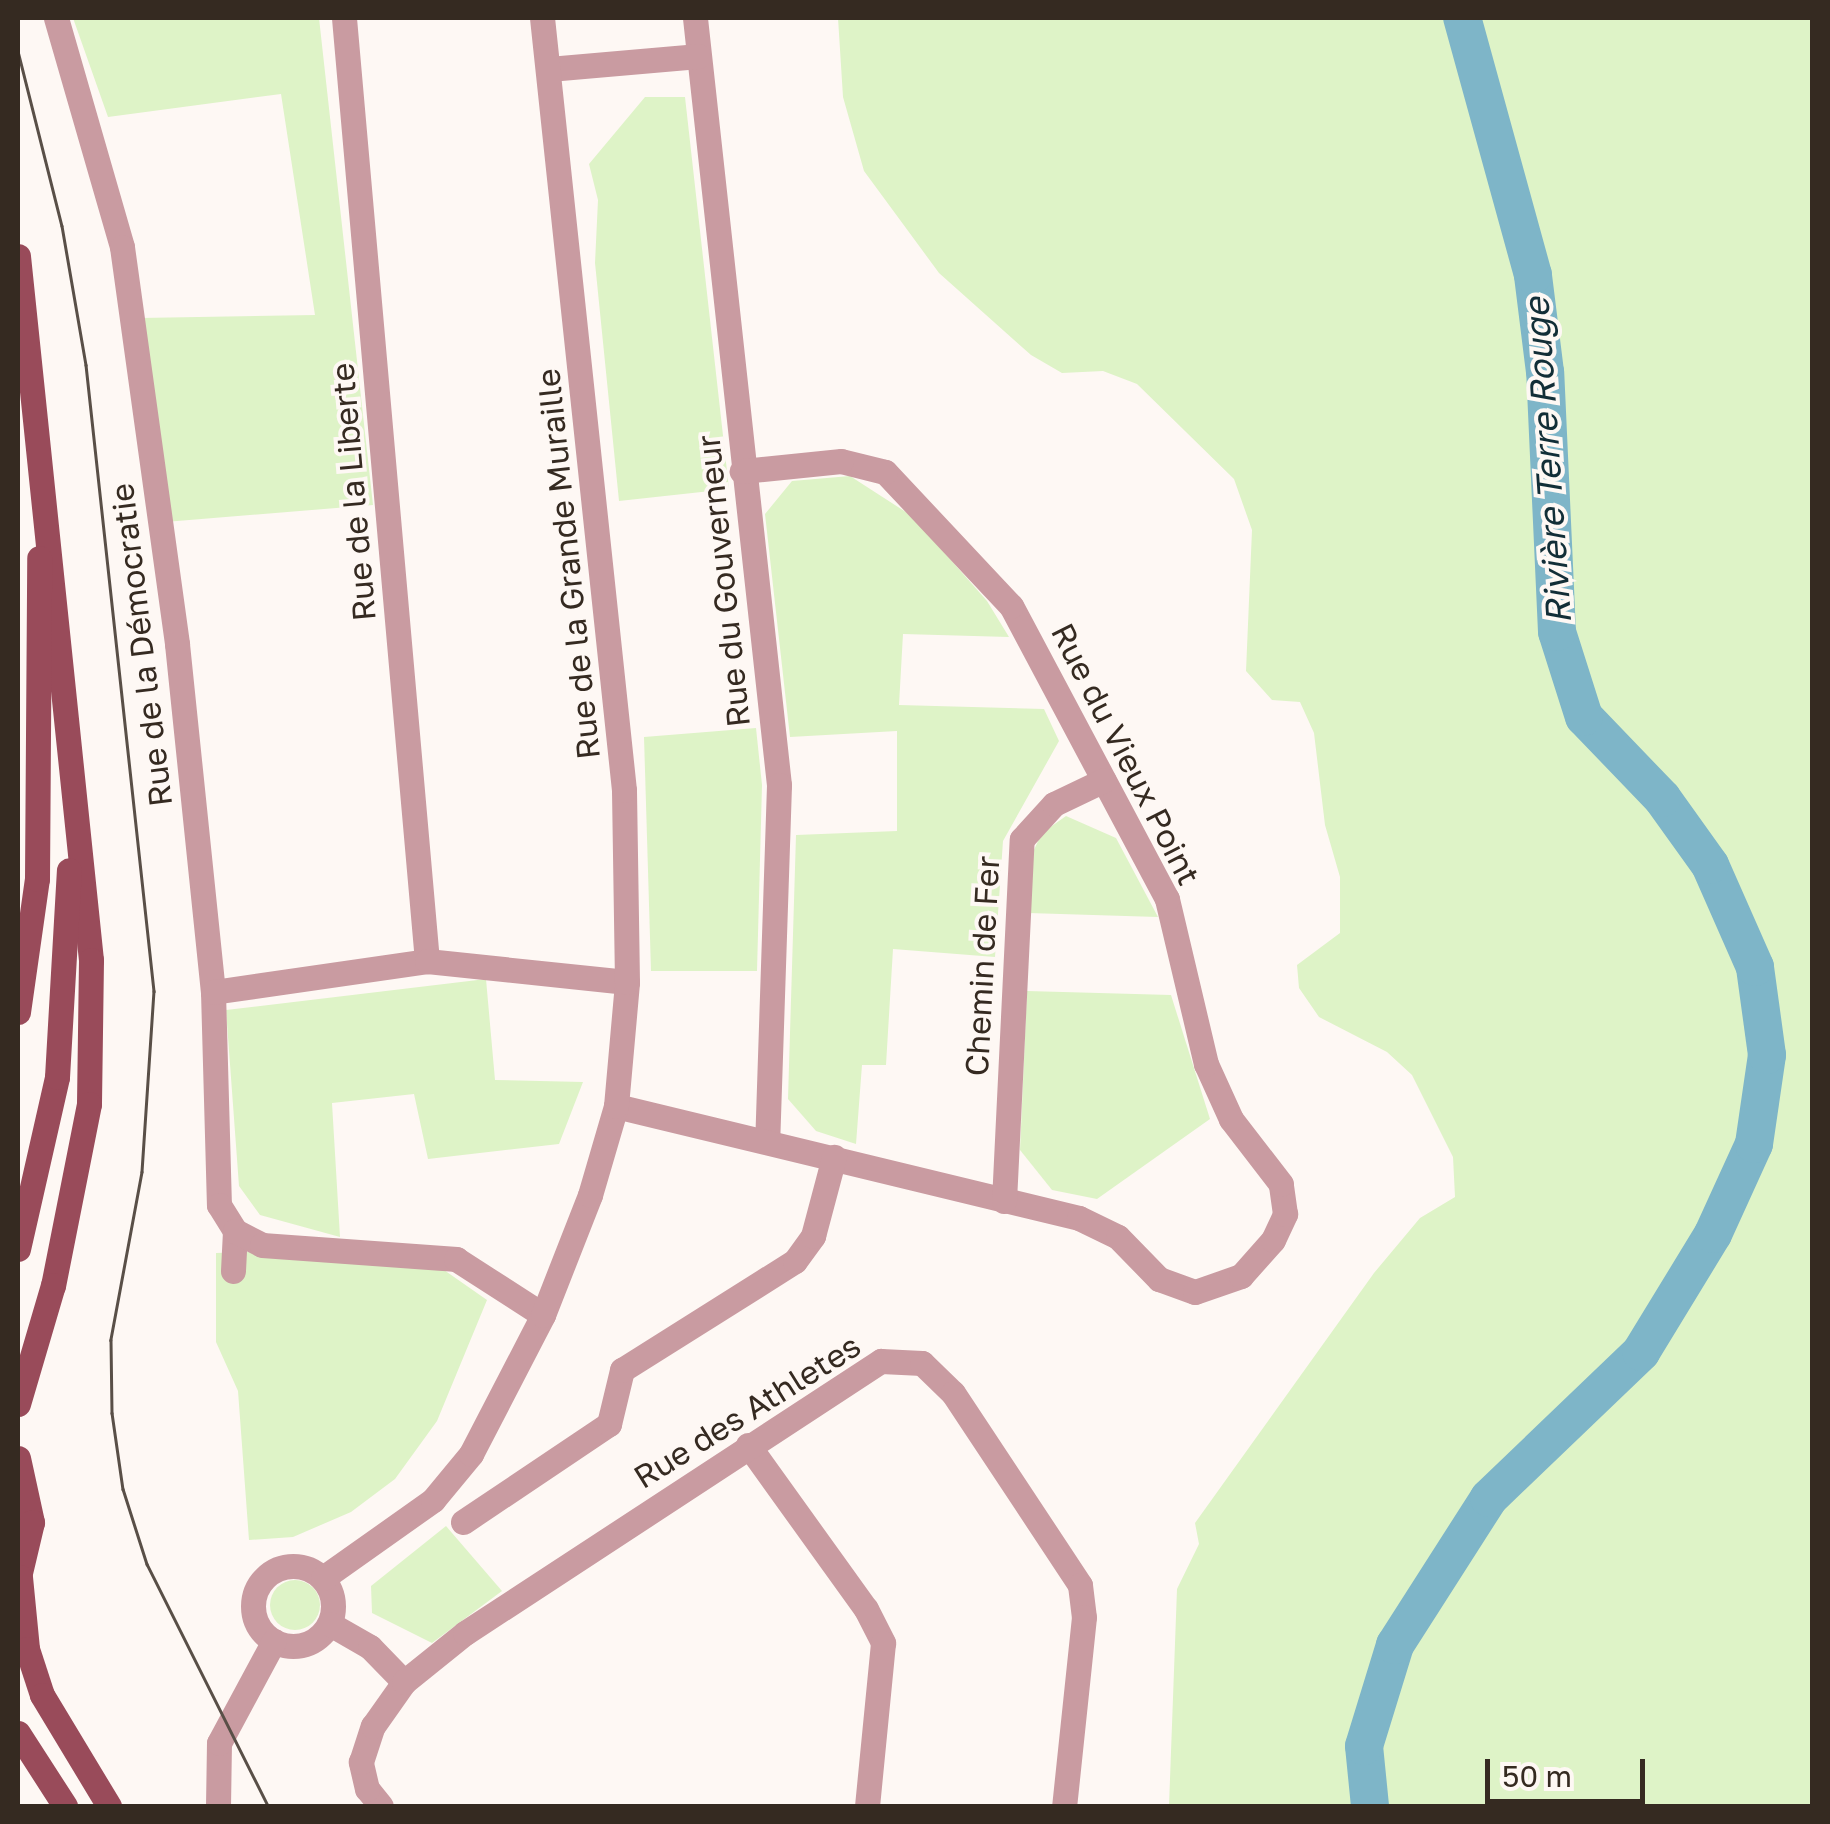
<!DOCTYPE html>
<meta charset="utf-8">
<style>
body{margin:0}
#map{position:relative;width:1830px;height:1824px;overflow:hidden;background:#fef8f4;font-family:"Golos Text",sans-serif}
div>[style]{position:absolute}
.green>*{inset:0;background:#def3c7}
.round{border-radius:50%}
.river>*{height:38px;margin:-19px;padding:0 19px;transform-origin:19px;border-radius:19px;background:#7eb5c8}
.minor>*{height:25px;margin:-12.5px;padding:0 12.5px;transform-origin:12.5px;border-radius:12.5px;background:#c99ba1}
.minor>.ring{margin:-12.5px;padding:0;box-sizing:content-box;background:none;border:25px solid #c99ba1;border-radius:50%}
.major>*{height:25px;margin:-12.5px;padding:0 12.5px;transform-origin:12.5px;border-radius:12.5px;background:#994b5a}
.tram>*{height:2.5px;margin:-1.25px;padding:0 1.25px;transform-origin:1.25px;border-radius:1.25px;background:#594f47}
span{translate:-50% -50%;white-space:nowrap;text-align:center;line-height:1.15;-webkit-text-stroke:8px #fef8f4;paint-order:stroke}
.street-label{font-size:32px;color:#352a21}
.water-label{font-size:35px;color:#122e37;font-style:italic}
.frame{position:absolute;inset:0;border:20px solid #352a21;pointer-events:none}
.scale{position:absolute;left:1485px;top:1759px;width:160px;height:45px;box-sizing:border-box;border:5px solid #352a21;border-top:0;padding-left:12px;font-size:30px;line-height:35px;white-space:nowrap;color:#352a21;-webkit-text-stroke:8px #fef8f4;paint-order:stroke}
</style>
<div id="map">
<div class="green">
<div style="clip-path:polygon(73px 18px,319px 18px,373px 505px,165px 522px,140px 318px,315px 315px,281px 94px,108px 117px)"></div>
<div style="clip-path:polygon(838px 18px,1812px 18px,1812px 1806px,1169px 1806px,1177px 1589px,1199px 1544px,1195px 1523px,1374px 1273px,1420px 1218px,1455px 1197px,1453px 1157px,1412px 1075px,1387px 1052px,1319px 1017px,1299px 988px,1297px 965px,1340px 933px,1340px 877px,1325px 825px,1314px 733px,1300px 702px,1272px 700px,1246px 671px,1252px 530px,1234px 479px,1137px 384px,1103px 371px,1062px 373px,1031px 355px,939px 273px,864px 171px,843px 97px)"></div>
<div style="clip-path:polygon(645px 97px,685px 97px,729px 489px,619px 501px,595px 263px,598px 200px,589px 164px)"></div>
<div style="clip-path:polygon(850px 476px,912px 516px,987px 601px,1009px 637px,903px 634px,899px 705px,1044px 709px,1059px 741px,1003px 841px,995px 957px,893px 949px,886px 1065px,862px 1065px,856px 1144px,816px 1131px,788px 1099px,796px 835px,897px 831px,897px 731px,790px 737px,765px 514px,792px 481px)"></div>
<div style="clip-path:polygon(756px 728px,762px 785px,757px 971px,651px 971px,644px 737px)"></div>
<div style="clip-path:polygon(1066px 816px,1116px 838px,1158px 917px,1028px 913px,1031px 856px,1042px 833px)"></div>
<div style="clip-path:polygon(486px 979px,495px 1080px,583px 1082px,559px 1144px,428px 1159px,414px 1094px,332px 1103px,340px 1237px,260px 1215px,239px 1186px,226px 1010px)"></div>
<div style="clip-path:polygon(1027px 991px,1171px 995px,1210px 1119px,1097px 1199px,1052px 1190px,1020px 1150px)"></div>
<div style="clip-path:polygon(248px 1252px,444px 1270px,487px 1300px,437px 1421px,395px 1479px,351px 1512px,293px 1537px,249px 1540px,238px 1391px,216px 1342px,216px 1253px)"></div>
<div style="clip-path:polygon(446px 1526px,502px 1591px,432px 1643px,372px 1613px,371px 1586px)"></div>
<div class="round" style="left:270px;top:1580px;width:50px;height:50px"></div>
</div>
<div class="river">
<div style="left:1370px;top:1806px;width:60px;rotate:-95.7deg"></div>
<div style="left:1364px;top:1746px;width:106px;rotate:-72.9deg"></div>
<div style="left:1395px;top:1645px;width:174px;rotate:-57.4deg"></div>
<div style="left:1489px;top:1498px;width:211px;rotate:-43.8deg"></div>
<div style="left:1641px;top:1352px;width:138px;rotate:-58.6deg"></div>
<div style="left:1713px;top:1234px;width:99px;rotate:-65.5deg"></div>
<div style="left:1754px;top:1144px;width:90px;rotate:-81.7deg"></div>
<div style="left:1767px;top:1055px;width:89px;rotate:-97.8deg"></div>
<div style="left:1755px;top:967px;width:111px;rotate:-113.8deg"></div>
<div style="left:1710px;top:865px;width:82px;rotate:-125.6deg"></div>
<div style="left:1662px;top:798px;width:112px;rotate:-133.9deg"></div>
<div style="left:1584px;top:717px;width:89px;rotate:-107.6deg"></div>
<div style="left:1557px;top:632px;width:260px;rotate:-92.6deg"></div>
<div style="left:1545px;top:372px;width:98px;rotate:-97.1deg"></div>
<div style="left:1533px;top:275px;width:267px;rotate:-105.4deg"></div>
</div>
<div class="minor">
<div style="left:56px;top:18px;width:238px;rotate:73.9deg"></div>
<div style="left:122px;top:247px;width:401px;rotate:82.1deg"></div>
<div style="left:177px;top:644px;width:350px;rotate:84.1deg"></div>
<div style="left:213px;top:992px;width:213px;rotate:88.4deg"></div>
<div style="left:219px;top:1205px;width:31px;rotate:58deg"></div>
<div style="left:235px;top:1231px;width:40px;rotate:92.9deg"></div>
<div style="left:344px;top:18px;width:947px;rotate:84.97deg"></div>
<div style="left:695px;top:18px;width:772px;rotate:83.75deg"></div>
<div style="left:779px;top:785px;width:354px;rotate:91.9deg"></div>
<div style="left:549px;top:69px;width:150px;rotate:-5deg"></div>
<div style="left:213px;top:992px;width:216px;rotate:-8.2deg"></div>
<div style="left:427px;top:961px;width:201px;rotate:6deg"></div>
<div style="left:616px;top:1106px;width:476px;rotate:13.6deg"></div>
<div style="left:1079px;top:1218px;width:43px;rotate:26deg"></div>
<div style="left:1118px;top:1237px;width:59px;rotate:45.7deg"></div>
<div style="left:1159px;top:1279px;width:38px;rotate:20deg"></div>
<div style="left:1195px;top:1292px;width:49px;rotate:-19.2deg"></div>
<div style="left:1241px;top:1276px;width:48px;rotate:-48.4deg"></div>
<div style="left:1273px;top:1240px;width:29px;rotate:-65deg"></div>
<div style="left:1285px;top:1214px;width:30px;rotate:-98deg"></div>
<div style="left:1281px;top:1184px;width:82px;rotate:-127.6deg"></div>
<div style="left:1231px;top:1119px;width:60px;rotate:-114.4deg"></div>
<div style="left:1206px;top:1064px;width:170px;rotate:-103.3deg"></div>
<div style="left:1167px;top:899px;width:332px;rotate:-118deg"></div>
<div style="left:1011px;top:606px;width:184px;rotate:-133.2deg"></div>
<div style="left:885px;top:472px;width:45px;rotate:-166deg"></div>
<div style="left:841px;top:461px;width:100px;rotate:174.2deg"></div>
<div style="left:1004px;top:1201px;width:362px;rotate:-87.2deg"></div>
<div style="left:1022px;top:839px;width:47px;rotate:-47.6deg"></div>
<div style="left:1054px;top:804px;width:55px;rotate:-25.6deg"></div>
<div style="left:235px;top:1231px;width:30px;rotate:27deg"></div>
<div style="left:262px;top:1245px;width:195px;rotate:4.1deg"></div>
<div style="left:456px;top:1259px;width:103px;rotate:32.8deg"></div>
<div style="left:748px;top:1445px;width:202px;rotate:54.3deg"></div>
<div style="left:866px;top:1609px;width:38px;rotate:63deg"></div>
<div style="left:883px;top:1643px;width:164px;rotate:95.6deg"></div>
<div style="left:463px;top:1522px;width:176px;rotate:-33.9deg"></div>
<div style="left:609px;top:1424px;width:56px;rotate:-76.5deg"></div>
<div style="left:622px;top:1370px;width:204px;rotate:-32.2deg"></div>
<div style="left:795px;top:1261px;width:31px;rotate:-54deg"></div>
<div style="left:813px;top:1236px;width:82px;rotate:-75.1deg"></div>
<div class="ring" style="left:253px;top:1566px;width:55px;height:55px"></div>
<div style="left:323px;top:1578px;width:135px;rotate:-35.3deg"></div>
<div style="left:433px;top:1500px;width:60px;rotate:-50.4deg"></div>
<div style="left:471px;top:1454px;width:157px;rotate:-62.6deg"></div>
<div style="left:543px;top:1315px;width:129px;rotate:-68.6deg"></div>
<div style="left:590px;top:1195px;width:93px;rotate:-73.7deg"></div>
<div style="left:616px;top:1106px;width:124px;rotate:-84.9deg"></div>
<div style="left:627px;top:982px;width:192px;rotate:-90.9deg"></div>
<div style="left:624px;top:790px;width:776px;rotate:-96.06deg"></div>
<div style="left:330px;top:1624px;width:46px;rotate:29.9deg"></div>
<div style="left:370px;top:1647px;width:49px;rotate:45.8deg"></div>
<div style="left:218px;top:1806px;width:63px;rotate:-89.1deg"></div>
<div style="left:219px;top:1743px;width:116px;rotate:-61.7deg"></div>
<div style="left:381px;top:1806px;width:22px;rotate:-129deg"></div>
<div style="left:367px;top:1789px;width:28px;rotate:-103deg"></div>
<div style="left:361px;top:1762px;width:38px;rotate:-72deg"></div>
<div style="left:373px;top:1726px;width:54px;rotate:-54.8deg"></div>
<div style="left:404px;top:1682px;width:78px;rotate:-38.8deg"></div>
<div style="left:465px;top:1633px;width:497px;rotate:-33.2deg"></div>
<div style="left:881px;top:1361px;width:41px;rotate:2.8deg"></div>
<div style="left:922px;top:1363px;width:43px;rotate:44.1deg"></div>
<div style="left:953px;top:1393px;width:230px;rotate:56.5deg"></div>
<div style="left:1080px;top:1585px;width:32px;rotate:83deg"></div>
<div style="left:1084px;top:1617px;width:190px;rotate:96deg"></div>
</div>
<div class="major">
<div style="left:18px;top:256px;width:708px;rotate:84.08deg"></div>
<div style="left:91px;top:960px;width:144px;rotate:90.8deg"></div>
<div style="left:89px;top:1104px;width:185px;rotate:101.2deg"></div>
<div style="left:53px;top:1285px;width:124px;rotate:106.4deg"></div>
<div style="left:18px;top:1012px;width:134px;rotate:-81.9deg"></div>
<div style="left:37px;top:879px;width:321px;rotate:-89.6deg"></div>
<div style="left:18px;top:1249px;width:176px;rotate:-77.2deg"></div>
<div style="left:57px;top:1077px;width:207px;rotate:-86.7deg"></div>
<div style="left:18px;top:1458px;width:66px;rotate:77.7deg"></div>
<div style="left:32px;top:1522px;width:61px;rotate:103.3deg"></div>
<div style="left:20px;top:1577px;width:72px;rotate:84.4deg"></div>
<div style="left:27px;top:1649px;width:48px;rotate:71.9deg"></div>
<div style="left:42px;top:1695px;width:130px;rotate:58.9deg"></div>
<div style="left:18px;top:1733px;width:87px;rotate:57.2deg"></div>
</div>
<div class="tram">
<div style="left:18px;top:51px;width:180px;rotate:75.9deg"></div>
<div style="left:62px;top:226px;width:141px;rotate:80.2deg"></div>
<div style="left:86px;top:365px;width:630px;rotate:83.8deg"></div>
<div style="left:154px;top:991px;width:181px;rotate:93.8deg"></div>
<div style="left:142px;top:1172px;width:171px;rotate:100.5deg"></div>
<div style="left:111px;top:1340px;width:73px;rotate:89.2deg"></div>
<div style="left:112px;top:1413px;width:77px;rotate:81.8deg"></div>
<div style="left:123px;top:1489px;width:79px;rotate:72.3deg"></div>
<div style="left:147px;top:1564px;width:271px;rotate:63.4deg"></div>
</div>
<div class="street-label">
<span style="left:353px;top:492px;rotate:-95deg">Rue de la Liberte</span>
<span style="left:568px;top:564px;rotate:-96deg">Rue de la Grande Muraille</span>
<span style="left:723px;top:581px;rotate:-96deg">Rue du Gouverneur</span>
<span style="left:141px;top:645px;rotate:-97deg">Rue de la Démocratie</span>
<span style="left:1126px;top:754px;rotate:63deg">Rue du Vieux Point</span>
<span style="left:982px;top:966px;rotate:-87deg">Chemin de Fer</span>
<span style="left:747px;top:1411px;rotate:-32deg">Rue des Athletes</span>
</div>
<div class="water-label">
<span style="left:1547px;top:461px;rotate:-94deg">Rivière Terre Rouge</span>
</div>
<div class="frame"></div>
<div class="scale">50 m</div>
</div>
